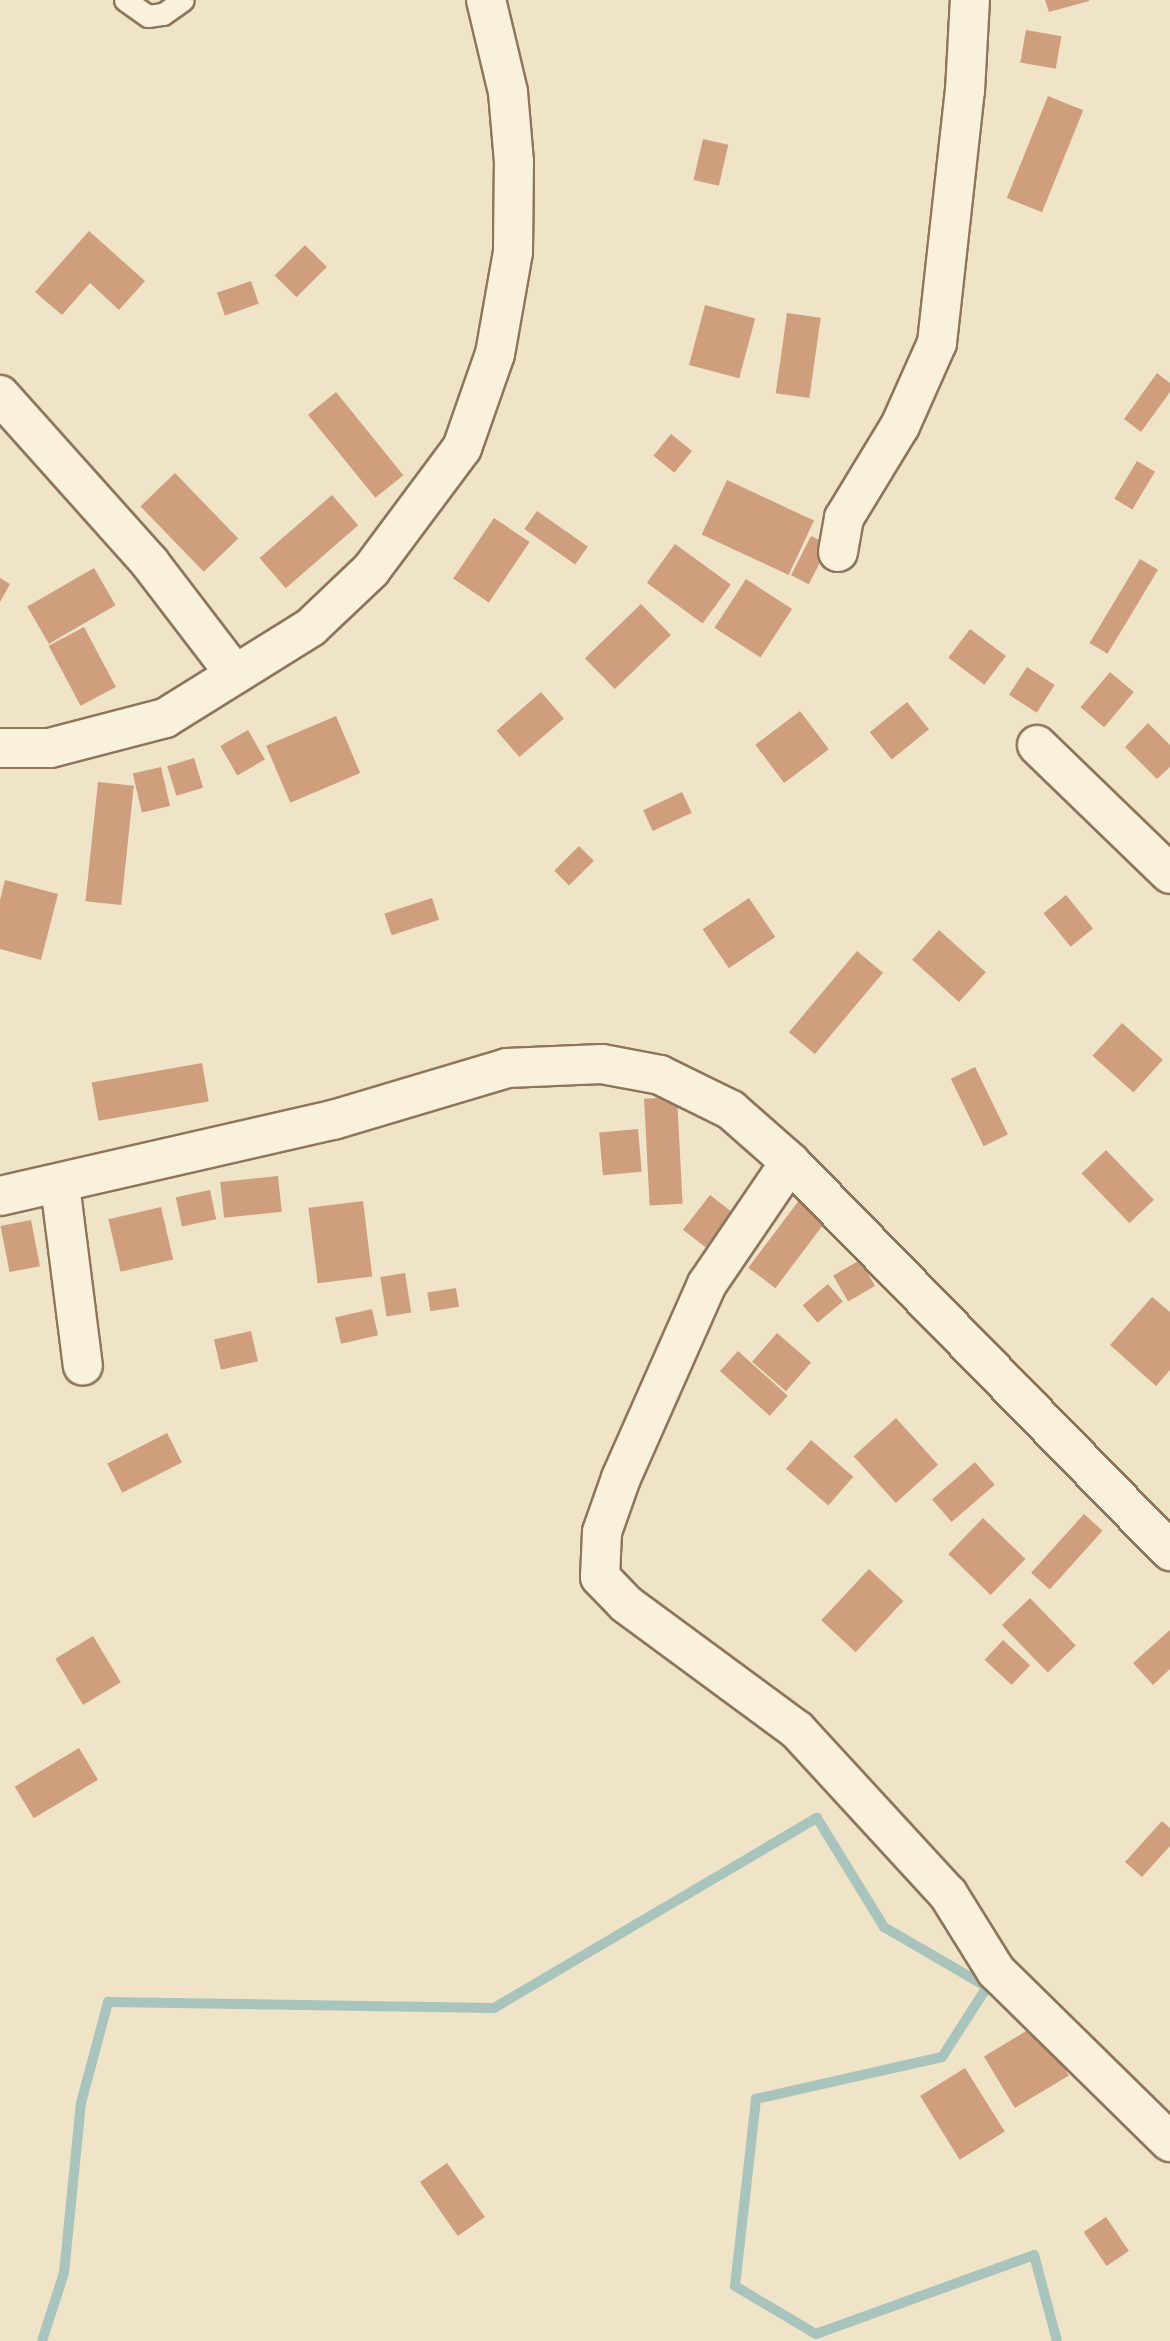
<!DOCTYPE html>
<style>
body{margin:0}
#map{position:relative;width:1170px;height:2341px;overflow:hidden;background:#f0e4c8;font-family:"Libre Baskerville",serif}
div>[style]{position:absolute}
.stream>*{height:10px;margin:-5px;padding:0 5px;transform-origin:5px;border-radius:5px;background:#a9c4bc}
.building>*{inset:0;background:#cf9f7d;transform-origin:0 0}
.roads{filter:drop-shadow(2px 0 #8d765c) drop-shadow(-2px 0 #8d765c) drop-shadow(0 2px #8d765c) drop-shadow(0 -2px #8d765c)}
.service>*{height:21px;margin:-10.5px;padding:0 10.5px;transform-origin:10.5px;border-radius:10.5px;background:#faf1dc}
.minor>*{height:38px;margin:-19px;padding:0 19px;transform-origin:19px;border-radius:19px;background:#faf1dc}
span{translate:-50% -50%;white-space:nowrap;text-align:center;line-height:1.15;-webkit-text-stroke:5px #f7eed8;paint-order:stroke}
</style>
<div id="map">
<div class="stream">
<div style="left:42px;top:2341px;width:71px;rotate:-72.1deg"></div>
<div style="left:64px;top:2273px;width:171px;rotate:-84.3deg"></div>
<div style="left:81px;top:2103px;width:105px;rotate:-75deg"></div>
<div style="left:108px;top:2002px;width:386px;rotate:0.9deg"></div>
<div style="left:494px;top:2008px;width:375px;rotate:-30.5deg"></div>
<div style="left:817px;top:1818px;width:128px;rotate:58.4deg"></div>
<div style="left:884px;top:1927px;width:119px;rotate:30.2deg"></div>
<div style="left:987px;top:1987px;width:83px;rotate:122.7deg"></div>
<div style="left:942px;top:2057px;width:191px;rotate:167.3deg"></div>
<div style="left:756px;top:2099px;width:188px;rotate:96.4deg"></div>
<div style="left:735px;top:2286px;width:94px;rotate:30.7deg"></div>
<div style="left:816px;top:2334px;width:232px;rotate:-19.9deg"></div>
<div style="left:1034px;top:2255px;width:89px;rotate:75deg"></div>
</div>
<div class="building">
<div style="clip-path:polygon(1045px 0,1089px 0,1089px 1px,1049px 12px)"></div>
<div style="left:1026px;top:30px;width:36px;height:33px;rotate:10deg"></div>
<div style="left:1048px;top:96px;width:38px;height:110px;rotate:22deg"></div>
<div style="left:703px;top:139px;width:26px;height:42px;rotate:13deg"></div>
<div style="clip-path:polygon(89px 231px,145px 281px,119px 310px,90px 283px,62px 315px,35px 292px)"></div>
<div style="left:305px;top:245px;width:31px;height:43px;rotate:45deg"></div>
<div style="left:251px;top:281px;width:24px;height:36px;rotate:71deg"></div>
<div style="left:705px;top:305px;width:52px;height:62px;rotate:15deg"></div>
<div style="left:787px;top:313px;width:34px;height:81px;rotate:8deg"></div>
<div style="clip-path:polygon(1157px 373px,1170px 383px,1170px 392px,1141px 432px,1124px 419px)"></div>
<div style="left:336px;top:392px;width:107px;height:36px;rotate:51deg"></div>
<div style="left:671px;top:434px;width:27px;height:28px;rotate:39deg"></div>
<div style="left:1137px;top:461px;width:21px;height:44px;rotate:31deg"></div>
<div style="left:175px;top:473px;width:91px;height:48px;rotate:46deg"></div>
<div style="left:727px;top:480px;width:96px;height:60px;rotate:25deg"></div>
<div style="left:332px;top:495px;width:40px;height:96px;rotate:49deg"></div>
<div style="left:537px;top:511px;width:62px;height:22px;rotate:35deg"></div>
<div style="left:494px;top:518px;width:43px;height:73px;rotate:34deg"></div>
<div style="left:811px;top:536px;width:20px;height:44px;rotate:27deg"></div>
<div style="left:675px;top:544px;width:69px;height:48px;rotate:36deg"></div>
<div style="left:1140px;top:559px;width:21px;height:98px;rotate:31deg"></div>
<div style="left:94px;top:568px;width:43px;height:77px;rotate:60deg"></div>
<div style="clip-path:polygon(0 578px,10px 584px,0 602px)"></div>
<div style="left:746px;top:579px;width:55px;height:58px;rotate:33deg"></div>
<div style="left:641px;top:604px;width:43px;height:78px;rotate:46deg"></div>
<div style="left:84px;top:627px;width:68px;height:40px;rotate:62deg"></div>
<div style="left:970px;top:629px;width:45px;height:36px;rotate:37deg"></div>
<div style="left:1027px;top:667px;width:33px;height:33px;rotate:33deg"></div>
<div style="left:1110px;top:672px;width:31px;height:46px;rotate:40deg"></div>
<div style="left:541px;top:692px;width:35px;height:59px;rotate:49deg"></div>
<div style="left:907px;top:702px;width:35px;height:48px;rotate:51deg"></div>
<div style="left:800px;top:711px;width:48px;height:56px;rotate:53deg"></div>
<div style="left:336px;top:716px;width:62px;height:76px;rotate:67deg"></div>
<div style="clip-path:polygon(1148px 723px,1170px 745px,1170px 767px,1157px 779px,1125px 747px)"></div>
<div style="left:248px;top:730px;width:34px;height:32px;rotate:60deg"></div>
<div style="left:194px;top:758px;width:31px;height:28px;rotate:73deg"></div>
<div style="left:161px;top:767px;width:40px;height:29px;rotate:77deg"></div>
<div style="left:98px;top:782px;width:36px;height:120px;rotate:6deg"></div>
<div style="left:682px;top:792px;width:23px;height:43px;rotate:65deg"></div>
<div style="left:579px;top:846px;width:21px;height:35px;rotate:45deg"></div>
<div style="clip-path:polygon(5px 880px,58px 894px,41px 960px,0 949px,0 900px)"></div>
<div style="left:1066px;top:895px;width:43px;height:29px;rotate:51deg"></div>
<div style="left:432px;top:898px;width:23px;height:50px;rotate:72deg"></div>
<div style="left:749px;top:898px;width:47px;height:56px;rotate:56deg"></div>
<div style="left:939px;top:930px;width:63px;height:40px;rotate:42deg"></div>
<div style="left:857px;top:951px;width:34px;height:106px;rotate:40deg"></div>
<div style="left:1122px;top:1023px;width:55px;height:44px;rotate:42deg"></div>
<div style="left:202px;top:1063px;width:39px;height:112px;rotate:80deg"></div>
<div style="left:975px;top:1067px;width:75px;height:27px;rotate:64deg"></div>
<div style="left:677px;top:1097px;width:107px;height:33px;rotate:87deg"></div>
<div style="left:638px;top:1129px;width:43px;height:39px;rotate:85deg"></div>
<div style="left:1106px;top:1150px;width:69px;height:34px;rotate:46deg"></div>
<div style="left:278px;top:1176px;width:36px;height:58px;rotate:84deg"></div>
<div style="left:210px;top:1190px;width:30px;height:35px;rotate:78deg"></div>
<div style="left:710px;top:1195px;width:29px;height:44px;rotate:38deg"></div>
<div style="left:800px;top:1199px;width:34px;height:86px;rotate:37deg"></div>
<div style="left:363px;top:1201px;width:76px;height:55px;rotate:83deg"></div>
<div style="left:161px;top:1207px;width:54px;height:54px;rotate:77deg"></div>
<div style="left:31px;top:1220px;width:47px;height:31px;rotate:79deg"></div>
<div style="left:860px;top:1260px;width:30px;height:31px;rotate:60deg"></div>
<div style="left:405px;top:1273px;width:40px;height:25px;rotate:81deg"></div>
<div style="left:828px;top:1284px;width:23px;height:33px;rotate:50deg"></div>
<div style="left:456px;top:1288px;width:19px;height:29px;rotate:81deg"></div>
<div style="clip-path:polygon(1152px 1297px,1170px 1312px,1170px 1370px,1156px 1386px,1110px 1345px)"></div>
<div style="left:372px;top:1309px;width:27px;height:38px;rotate:77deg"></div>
<div style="left:251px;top:1331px;width:31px;height:38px;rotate:77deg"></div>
<div style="left:777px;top:1333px;width:45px;height:38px;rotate:41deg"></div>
<div style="left:738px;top:1351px;width:67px;height:27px;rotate:42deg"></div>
<div style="left:896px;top:1418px;width:63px;height:57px;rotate:48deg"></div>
<div style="left:167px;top:1433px;width:33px;height:67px;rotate:63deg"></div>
<div style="left:811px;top:1440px;width:56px;height:38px;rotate:41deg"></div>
<div style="left:975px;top:1462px;width:30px;height:57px;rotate:49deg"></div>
<div style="left:1084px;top:1514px;width:25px;height:79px;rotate:42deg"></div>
<div style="left:983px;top:1518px;width:59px;height:50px;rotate:44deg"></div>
<div style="left:869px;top:1569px;width:47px;height:70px;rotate:43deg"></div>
<div style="left:1030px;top:1598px;width:66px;height:39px;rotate:46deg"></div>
<div style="clip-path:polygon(1170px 1630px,1170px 1669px,1153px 1685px,1133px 1663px)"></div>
<div style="left:93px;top:1636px;width:54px;height:44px;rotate:59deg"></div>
<div style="left:1003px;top:1640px;width:37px;height:27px;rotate:43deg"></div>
<div style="left:79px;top:1748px;width:37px;height:75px;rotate:59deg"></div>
<div style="clip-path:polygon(1162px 1821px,1170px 1828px,1170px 1846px,1142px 1877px,1125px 1862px)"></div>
<div style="left:1038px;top:2024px;width:60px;height:63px;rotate:59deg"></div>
<div style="left:965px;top:2068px;width:75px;height:53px;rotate:58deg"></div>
<div style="left:447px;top:2163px;width:66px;height:33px;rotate:55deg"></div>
<div style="left:1106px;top:2217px;width:41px;height:27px;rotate:56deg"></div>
</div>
<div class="roads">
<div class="service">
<div style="left:125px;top:0;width:28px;rotate:35deg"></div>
<div style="left:148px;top:16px;width:15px;rotate:-8deg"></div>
<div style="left:163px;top:14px;width:24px;rotate:-35deg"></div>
</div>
<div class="minor">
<div style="left:0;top:395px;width:225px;rotate:48.2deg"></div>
<div style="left:150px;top:563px;width:140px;rotate:52.6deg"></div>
<div style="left:838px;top:552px;width:35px;rotate:-80deg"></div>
<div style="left:844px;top:518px;width:108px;rotate:-58.7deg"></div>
<div style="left:900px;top:426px;width:91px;rotate:-66deg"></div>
<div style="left:937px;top:343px;width:254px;rotate:-83.7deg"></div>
<div style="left:965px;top:91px;width:91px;rotate:-86.9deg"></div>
<div style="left:1037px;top:745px;width:185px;rotate:44.1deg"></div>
<div style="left:0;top:748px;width:50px"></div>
<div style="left:50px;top:748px;width:119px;rotate:-14.6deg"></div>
<div style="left:165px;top:718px;width:172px;rotate:-31.9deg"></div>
<div style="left:311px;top:627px;width:83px;rotate:-43.5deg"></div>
<div style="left:371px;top:570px;width:152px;rotate:-53.3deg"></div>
<div style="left:462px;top:448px;width:100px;rotate:-70.7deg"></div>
<div style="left:495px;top:354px;width:104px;rotate:-80deg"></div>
<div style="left:513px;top:252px;width:90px;rotate:-89.4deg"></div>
<div style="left:514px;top:162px;width:70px;rotate:-94.9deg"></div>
<div style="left:508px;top:92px;width:95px;rotate:-103.4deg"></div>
<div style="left:790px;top:1162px;width:148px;rotate:124.2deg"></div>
<div style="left:707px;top:1284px;width:212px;rotate:113.9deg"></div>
<div style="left:621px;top:1478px;width:57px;rotate:109.4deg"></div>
<div style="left:602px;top:1532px;width:45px;rotate:92.5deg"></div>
<div style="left:600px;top:1577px;width:37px;rotate:46deg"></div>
<div style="left:626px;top:1604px;width:212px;rotate:36.4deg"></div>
<div style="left:797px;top:1730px;width:223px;rotate:47.4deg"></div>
<div style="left:948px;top:1894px;width:91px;rotate:58.1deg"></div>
<div style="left:996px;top:1971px;width:244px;rotate:44.5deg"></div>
<div style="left:60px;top:1185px;width:182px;rotate:82.8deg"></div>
<div style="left:0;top:1196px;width:342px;rotate:-12.9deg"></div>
<div style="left:333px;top:1120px;width:182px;rotate:-16.6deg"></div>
<div style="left:507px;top:1068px;width:95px;rotate:-2.4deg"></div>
<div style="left:602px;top:1064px;width:59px;rotate:10.7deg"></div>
<div style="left:660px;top:1075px;width:79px;rotate:26.2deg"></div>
<div style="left:731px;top:1110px;width:79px;rotate:41.4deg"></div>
<div style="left:790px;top:1162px;width:544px;rotate:45.67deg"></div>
</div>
</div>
</div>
